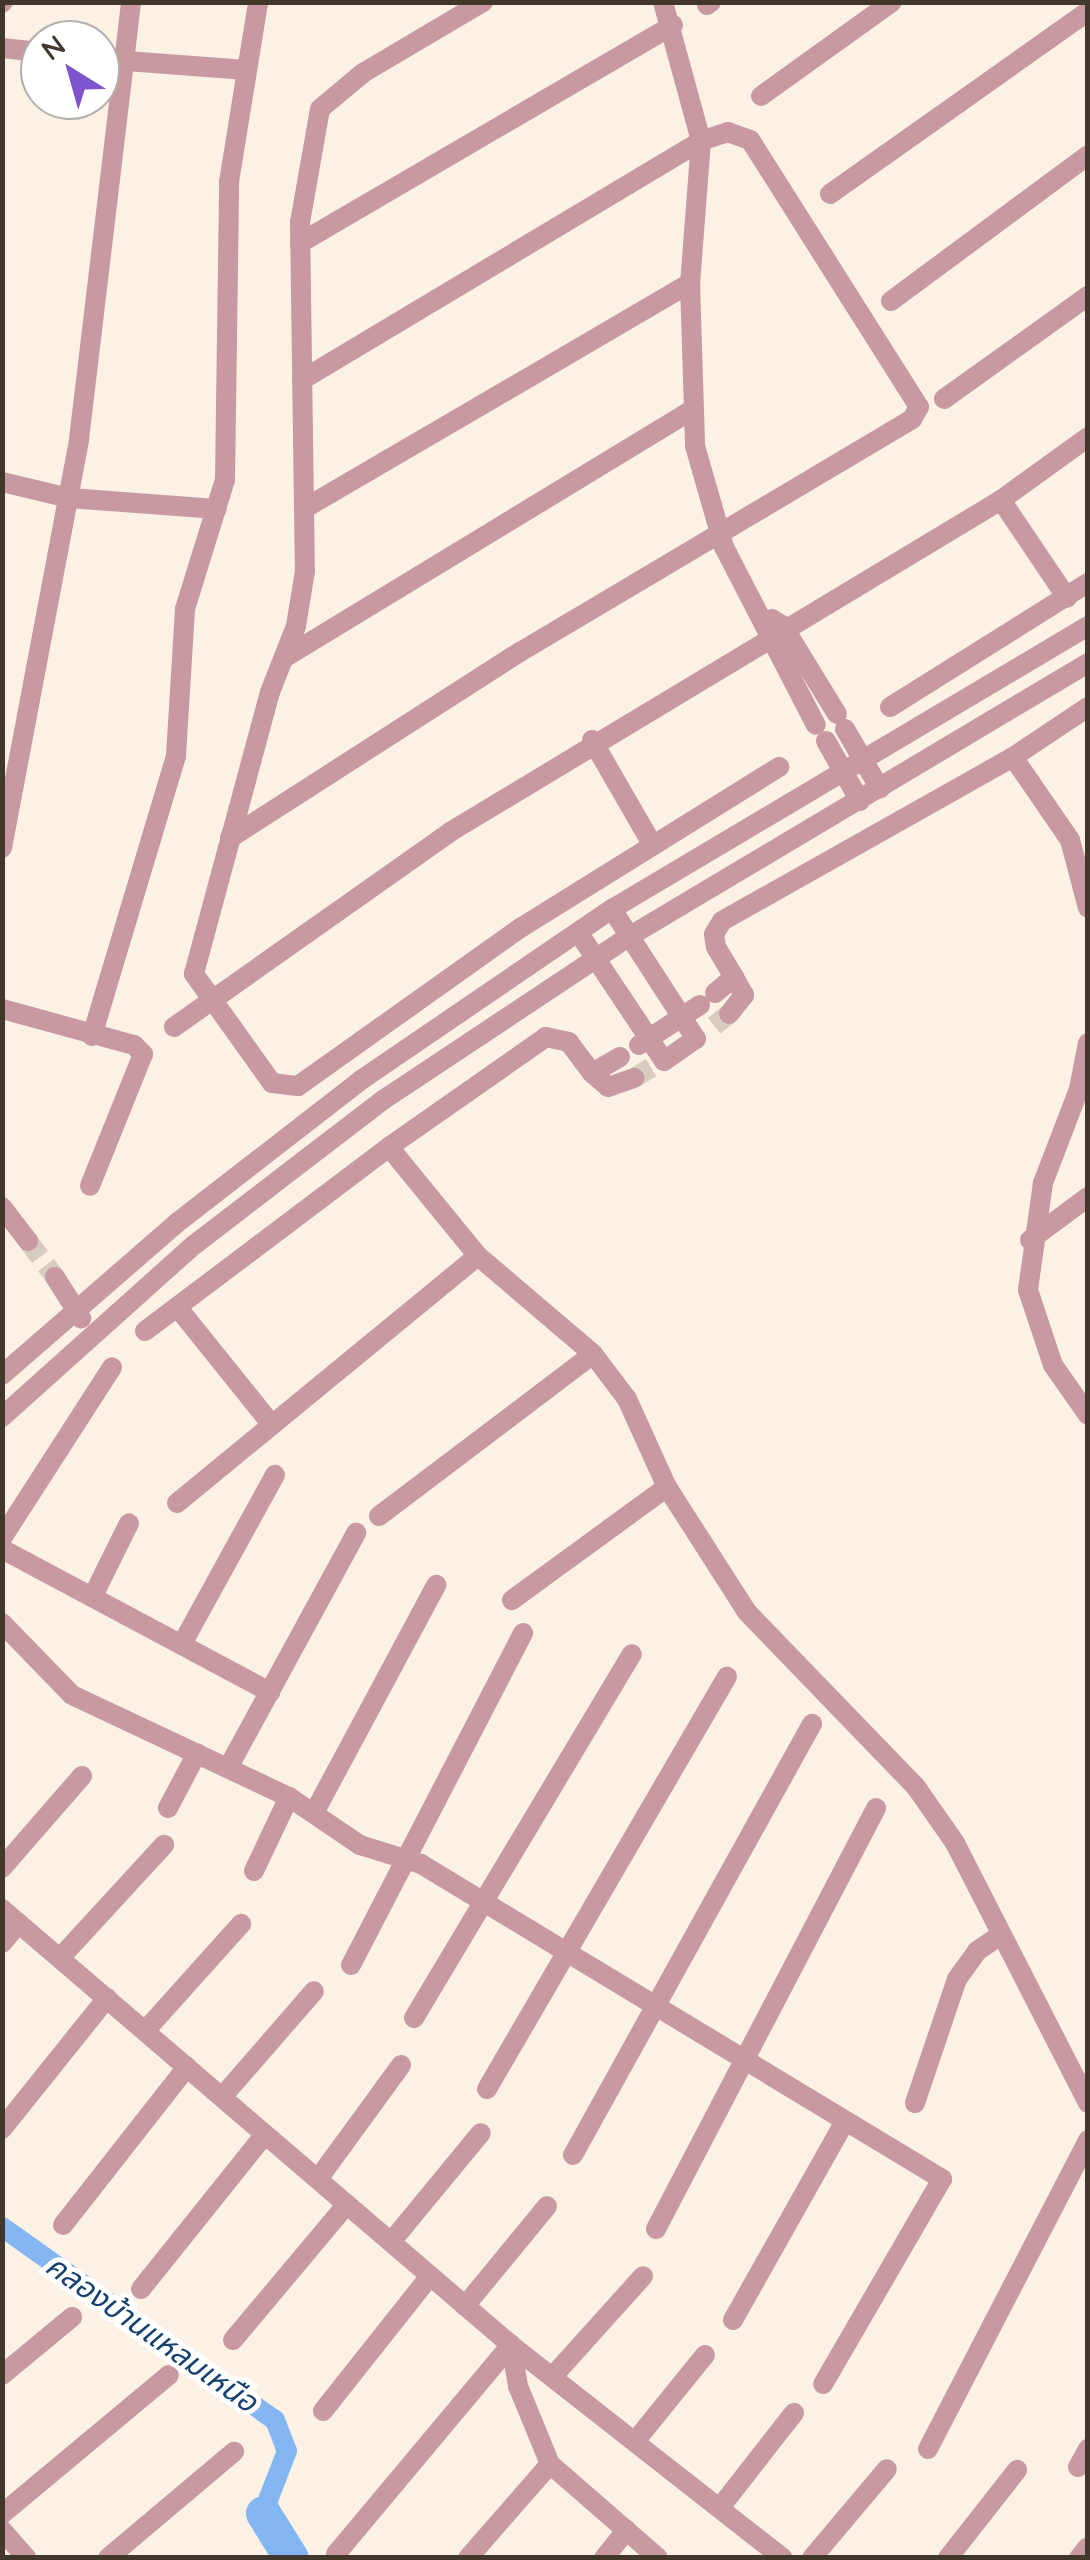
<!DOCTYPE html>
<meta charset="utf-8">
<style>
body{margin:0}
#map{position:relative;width:1090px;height:2560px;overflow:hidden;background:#fbf1e5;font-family:Quicksand,"Noto Sans Thai",sans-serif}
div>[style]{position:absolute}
.canal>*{height:20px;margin:-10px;padding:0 10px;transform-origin:10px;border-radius:10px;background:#83b6f2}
.river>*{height:35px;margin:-17.5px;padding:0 17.5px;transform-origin:17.5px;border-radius:17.5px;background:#83b6f2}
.street-tunnel>*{height:20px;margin-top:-10px;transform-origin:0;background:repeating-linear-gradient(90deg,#d6ccc0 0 20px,transparent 0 30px)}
.street>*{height:20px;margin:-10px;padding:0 10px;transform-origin:10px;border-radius:10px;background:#c899a1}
span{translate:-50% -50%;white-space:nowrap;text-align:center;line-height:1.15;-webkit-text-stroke:10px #fff;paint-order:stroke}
.water-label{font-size:30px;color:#154170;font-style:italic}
.frame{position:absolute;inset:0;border:5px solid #41372c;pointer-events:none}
.north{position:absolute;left:20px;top:20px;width:100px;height:100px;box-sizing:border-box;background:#fff;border:2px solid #b3afab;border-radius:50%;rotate:323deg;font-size:28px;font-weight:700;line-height:40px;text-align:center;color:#41372c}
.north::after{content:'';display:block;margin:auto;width:35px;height:45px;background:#7d54cd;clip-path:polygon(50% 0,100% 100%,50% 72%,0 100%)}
</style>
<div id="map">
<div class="canal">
<div style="left:2px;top:2227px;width:334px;rotate:35.3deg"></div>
<div style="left:275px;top:2420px;width:33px;rotate:69deg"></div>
<div style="left:287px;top:2451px;width:66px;rotate:111.2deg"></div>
</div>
<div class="river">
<div style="left:263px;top:2513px;width:53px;rotate:58.1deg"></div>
</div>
<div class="street-tunnel">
<div style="left:714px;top:1026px;width:19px;rotate:-39deg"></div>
<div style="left:634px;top:1078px;width:21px;rotate:-31deg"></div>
<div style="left:28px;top:1241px;width:45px;rotate:53.1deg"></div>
</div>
<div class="street">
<div style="left:483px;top:2px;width:139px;rotate:149.4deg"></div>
<div style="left:363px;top:73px;width:56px;rotate:140.1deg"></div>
<div style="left:320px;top:109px;width:115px;rotate:100deg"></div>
<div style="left:300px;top:222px;width:349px;rotate:89.2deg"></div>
<div style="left:305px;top:571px;width:56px;rotate:99.3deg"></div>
<div style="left:296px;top:626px;width:71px;rotate:111.5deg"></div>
<div style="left:270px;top:692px;width:292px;rotate:105.1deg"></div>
<div style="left:194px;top:974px;width:134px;rotate:54.4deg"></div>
<div style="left:272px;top:1083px;width:26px;rotate:7deg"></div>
<div style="left:298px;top:1086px;width:275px;rotate:-35.4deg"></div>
<div style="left:522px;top:927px;width:303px;rotate:-31.9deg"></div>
<div style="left:663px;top:2px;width:144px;rotate:74.7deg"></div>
<div style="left:701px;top:141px;width:142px;rotate:94.4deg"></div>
<div style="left:690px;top:283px;width:163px;rotate:88.2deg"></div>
<div style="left:695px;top:446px;width:105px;rotate:74deg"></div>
<div style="left:724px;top:547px;width:200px;rotate:62.7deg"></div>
<div style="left:2px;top:3px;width:1px;rotate:-45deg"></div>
<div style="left:707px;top:5px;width:5px;rotate:-37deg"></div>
<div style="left:2px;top:48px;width:38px;rotate:6deg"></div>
<div style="left:100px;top:59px;width:147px;rotate:4.3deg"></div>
<div style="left:761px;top:96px;width:161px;rotate:-35.7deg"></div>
<div style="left:830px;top:194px;width:316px;rotate:-35.3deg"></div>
<div style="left:300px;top:243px;width:432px;rotate:-30.3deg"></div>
<div style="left:891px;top:301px;width:245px;rotate:-36.5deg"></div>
<div style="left:944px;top:399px;width:177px;rotate:-35.6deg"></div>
<div style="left:2px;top:482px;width:69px;rotate:13.4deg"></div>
<div style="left:69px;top:498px;width:148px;rotate:4.3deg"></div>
<div style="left:1001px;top:500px;width:118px;rotate:56deg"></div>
<div style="left:307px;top:507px;width:444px;rotate:-30.3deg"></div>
<div style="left:772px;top:619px;width:13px;rotate:32deg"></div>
<div style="left:783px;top:626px;width:103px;rotate:58.5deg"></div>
<div style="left:284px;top:658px;width:475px;rotate:-31.3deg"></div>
<div style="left:890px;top:707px;width:234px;rotate:-32.1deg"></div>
<div style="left:845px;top:729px;width:69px;rotate:59.7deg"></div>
<div style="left:592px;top:740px;width:120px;rotate:60deg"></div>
<div style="left:826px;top:741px;width:69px;rotate:60.5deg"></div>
<div style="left:1013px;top:757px;width:101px;rotate:55.5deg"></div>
<div style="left:1070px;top:840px;width:70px;rotate:75.2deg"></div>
<div style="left:230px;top:838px;width:345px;rotate:-32.7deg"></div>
<div style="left:520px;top:652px;width:456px;rotate:-30.7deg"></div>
<div style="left:912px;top:419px;width:14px;rotate:-60deg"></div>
<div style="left:919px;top:407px;width:316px;rotate:-122.3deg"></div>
<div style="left:750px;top:140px;width:23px;rotate:-160deg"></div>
<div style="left:728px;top:132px;width:28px;rotate:162deg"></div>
<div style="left:701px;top:141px;width:465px;rotate:149.1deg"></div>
<div style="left:2px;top:848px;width:416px;rotate:-79.3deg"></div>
<div style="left:79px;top:439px;width:440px;rotate:-83.2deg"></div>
<div style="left:578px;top:932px;width:155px;rotate:56.3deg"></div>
<div style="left:664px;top:1061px;width:39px;rotate:-35deg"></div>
<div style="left:696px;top:1039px;width:155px;rotate:-122.9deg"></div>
<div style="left:734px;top:977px;width:35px;rotate:-121deg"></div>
<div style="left:716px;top:947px;width:13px;rotate:-99deg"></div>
<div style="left:714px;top:934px;width:15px;rotate:-58deg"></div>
<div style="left:722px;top:921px;width:334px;rotate:-29.4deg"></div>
<div style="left:1013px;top:757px;width:90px;rotate:-33.7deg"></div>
<div style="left:715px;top:993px;width:25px;rotate:-40deg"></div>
<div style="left:734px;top:977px;width:21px;rotate:61deg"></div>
<div style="left:744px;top:995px;width:24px;rotate:128deg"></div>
<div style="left:2px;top:1009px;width:137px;rotate:15.3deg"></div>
<div style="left:134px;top:1045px;width:13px;rotate:45deg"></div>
<div style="left:143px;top:1054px;width:142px;rotate:111.9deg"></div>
<div style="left:174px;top:1027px;width:338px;rotate:-35.2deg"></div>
<div style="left:450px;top:832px;width:643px;rotate:-31.07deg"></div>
<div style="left:1001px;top:500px;width:107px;rotate:-35.9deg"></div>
<div style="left:92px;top:1036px;width:292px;rotate:-73.3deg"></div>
<div style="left:176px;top:756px;width:147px;rotate:-86.5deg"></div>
<div style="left:185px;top:609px;width:135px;rotate:-72.8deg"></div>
<div style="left:225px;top:480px;width:298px;rotate:-89.2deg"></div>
<div style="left:229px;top:182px;width:182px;rotate:-80.8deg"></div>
<div style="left:1088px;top:1043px;width:47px;rotate:101.1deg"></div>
<div style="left:1079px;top:1089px;width:101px;rotate:111deg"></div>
<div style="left:1043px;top:1183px;width:108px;rotate:98deg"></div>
<div style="left:1028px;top:1290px;width:79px;rotate:71.6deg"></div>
<div style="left:1053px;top:1365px;width:61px;rotate:55deg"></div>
<div style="left:639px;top:1045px;width:73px;rotate:-33.3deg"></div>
<div style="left:620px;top:1057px;width:32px;rotate:150deg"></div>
<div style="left:592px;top:1073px;width:21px;rotate:41deg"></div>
<div style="left:608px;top:1087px;width:28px;rotate:-19deg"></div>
<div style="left:592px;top:1073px;width:39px;rotate:-127deg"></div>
<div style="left:569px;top:1042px;width:24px;rotate:-168deg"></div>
<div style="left:546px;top:1037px;width:192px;rotate:145deg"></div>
<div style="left:389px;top:1147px;width:141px;rotate:50.8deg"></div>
<div style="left:478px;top:1256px;width:151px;rotate:40.4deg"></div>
<div style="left:593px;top:1354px;width:56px;rotate:52.9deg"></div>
<div style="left:627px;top:1399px;width:97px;rotate:65.6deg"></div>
<div style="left:667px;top:1487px;width:148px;rotate:57.4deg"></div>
<div style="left:747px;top:1612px;width:243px;rotate:46deg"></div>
<div style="left:916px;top:1787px;width:68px;rotate:55.1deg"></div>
<div style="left:955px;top:1843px;width:292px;rotate:62.9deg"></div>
<div style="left:2px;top:1207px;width:43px;rotate:52.6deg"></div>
<div style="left:1030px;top:1240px;width:72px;rotate:-36.6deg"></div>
<div style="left:55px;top:1277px;width:49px;rotate:57.6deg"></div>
<div style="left:178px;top:1308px;width:150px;rotate:51.2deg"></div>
<div style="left:145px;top:1331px;width:306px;rotate:-37deg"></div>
<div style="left:2px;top:1375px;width:233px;rotate:-41deg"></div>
<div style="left:178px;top:1222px;width:232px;rotate:-37.8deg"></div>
<div style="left:361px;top:1080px;width:304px;rotate:-34.3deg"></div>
<div style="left:612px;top:909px;width:554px;rotate:-30.73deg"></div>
<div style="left:2px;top:1417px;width:258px;rotate:-41.9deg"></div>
<div style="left:194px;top:1245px;width:238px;rotate:-37.5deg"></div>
<div style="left:383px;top:1100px;width:296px;rotate:-33.6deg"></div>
<div style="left:630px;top:936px;width:533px;rotate:-30.8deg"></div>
<div style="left:177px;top:1503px;width:389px;rotate:-39.4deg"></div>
<div style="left:379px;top:1516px;width:268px;rotate:-37.1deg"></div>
<div style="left:2px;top:1538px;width:203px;rotate:-57.2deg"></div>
<div style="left:2px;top:1549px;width:304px;rotate:28.1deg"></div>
<div style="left:93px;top:1596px;width:81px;rotate:-63.7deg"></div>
<div style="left:512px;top:1600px;width:192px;rotate:-36.1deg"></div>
<div style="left:2px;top:1623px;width:100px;rotate:45.8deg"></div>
<div style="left:72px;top:1695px;width:240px;rotate:25.2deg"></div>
<div style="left:289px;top:1797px;width:86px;rotate:34.1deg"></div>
<div style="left:360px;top:1845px;width:64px;rotate:17.3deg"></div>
<div style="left:421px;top:1864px;width:609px;rotate:31.16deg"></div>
<div style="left:942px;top:2179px;width:237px;rotate:120.1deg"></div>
<div style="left:182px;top:1644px;width:193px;rotate:-61.2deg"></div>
<div style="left:228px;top:1768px;width:268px;rotate:-61.4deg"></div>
<div style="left:168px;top:1808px;width:62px;rotate:-62.2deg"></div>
<div style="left:314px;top:1813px;width:259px;rotate:-61.8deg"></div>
<div style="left:2px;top:1868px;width:122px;rotate:-49deg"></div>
<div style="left:254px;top:1871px;width:82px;rotate:-64.7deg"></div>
<div style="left:2px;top:1909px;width:670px;rotate:40.58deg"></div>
<div style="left:511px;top:2345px;width:345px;rotate:38.1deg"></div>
<div style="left:2px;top:1943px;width:26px;rotate:-50deg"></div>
<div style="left:60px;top:1958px;width:154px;rotate:-47.4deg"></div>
<div style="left:351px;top:1965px;width:374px;rotate:-62.6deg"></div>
<div style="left:414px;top:2018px;width:424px;rotate:-59.1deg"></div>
<div style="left:145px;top:2031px;width:144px;rotate:-48.1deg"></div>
<div style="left:487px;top:2089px;width:477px;rotate:-59.8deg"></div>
<div style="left:222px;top:2097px;width:140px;rotate:-49deg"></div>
<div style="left:915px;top:2103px;width:131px;rotate:-71.3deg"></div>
<div style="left:957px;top:1979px;width:34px;rotate:-54deg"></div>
<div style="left:977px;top:1951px;width:27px;rotate:-34deg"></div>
<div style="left:2px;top:2129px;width:168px;rotate:-51.3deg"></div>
<div style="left:573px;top:2155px;width:493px;rotate:-61deg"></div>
<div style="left:318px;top:2179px;width:141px;rotate:-53.9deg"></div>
<div style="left:63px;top:2225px;width:201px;rotate:-51.9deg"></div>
<div style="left:656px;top:2229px;width:475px;rotate:-62.4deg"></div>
<div style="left:391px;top:2242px;width:141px;rotate:-50.5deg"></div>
<div style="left:141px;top:2289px;width:198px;rotate:-51.3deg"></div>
<div style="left:465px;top:2306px;width:129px;rotate:-50.6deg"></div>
<div style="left:733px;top:2320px;width:228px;rotate:-60.6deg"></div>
<div style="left:233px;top:2340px;width:177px;rotate:-50deg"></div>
<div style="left:511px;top:2345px;width:42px;rotate:80.3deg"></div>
<div style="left:518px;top:2386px;width:84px;rotate:67.7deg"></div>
<div style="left:550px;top:2464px;width:143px;rotate:41deg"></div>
<div style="left:2px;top:2375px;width:91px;rotate:-39.6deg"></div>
<div style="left:554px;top:2375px;width:133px;rotate:-48deg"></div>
<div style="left:323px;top:2411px;width:172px;rotate:-51.6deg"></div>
<div style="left:637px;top:2439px;width:108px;rotate:-51deg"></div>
<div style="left:928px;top:2449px;width:348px;rotate:-62.6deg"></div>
<div style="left:1078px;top:2467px;width:21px;rotate:-61deg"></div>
<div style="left:722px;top:2505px;width:117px;rotate:-52deg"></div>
<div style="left:2px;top:2514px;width:217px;rotate:-39.8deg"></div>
<div style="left:2px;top:2530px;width:37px;rotate:49deg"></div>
<div style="left:336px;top:2554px;width:273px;rotate:-50.1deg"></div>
<div style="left:108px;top:2558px;width:165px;rotate:-40.1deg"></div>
<div style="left:468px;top:2558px;width:125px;rotate:-48.9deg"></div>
<div style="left:604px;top:2558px;width:36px;rotate:-51deg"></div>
<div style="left:812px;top:2558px;width:116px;rotate:-49.9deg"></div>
<div style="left:948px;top:2558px;width:112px;rotate:-51.9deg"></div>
<div style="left:1079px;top:2558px;width:14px;rotate:-51deg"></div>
</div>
<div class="water-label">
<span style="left:152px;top:2333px;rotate:35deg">คลองบ้านแหลมเหนือ</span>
</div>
<div class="frame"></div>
<div class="north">N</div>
</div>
